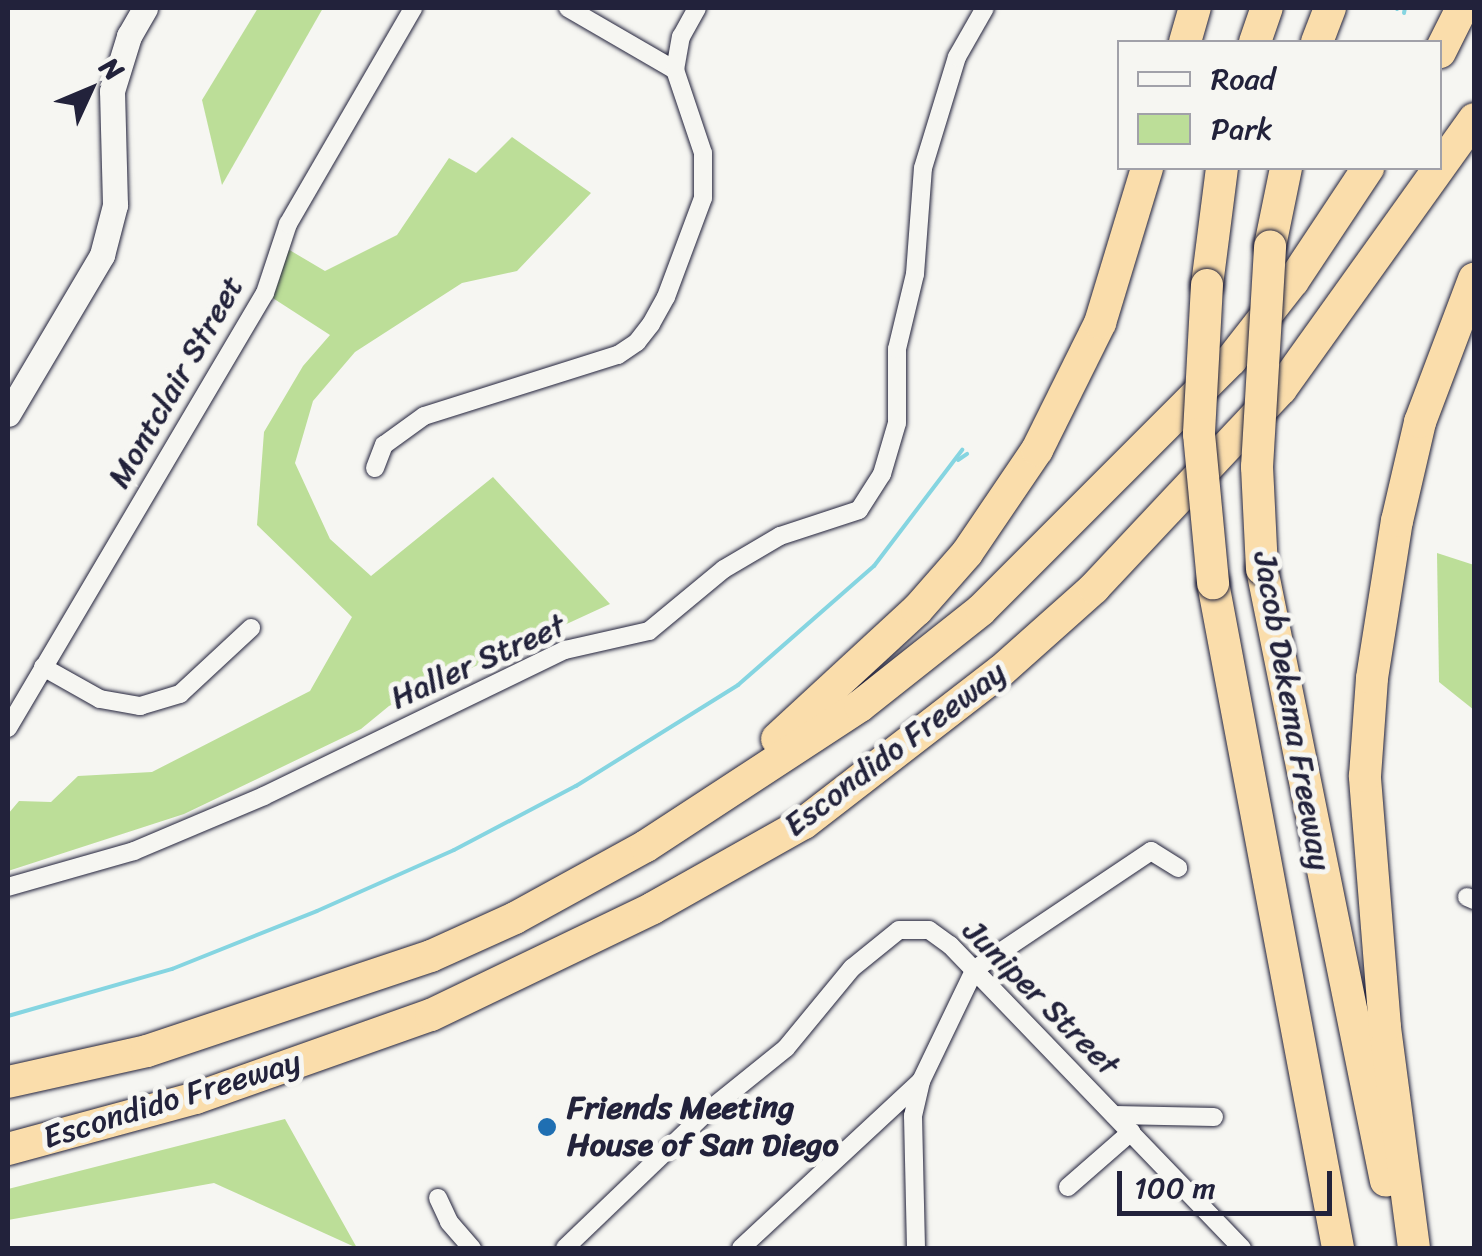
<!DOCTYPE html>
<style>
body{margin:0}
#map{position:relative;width:1482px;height:1256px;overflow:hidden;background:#f6f6f2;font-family:Sriracha,sans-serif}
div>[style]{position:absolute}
.green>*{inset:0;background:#bcde98}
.stream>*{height:4px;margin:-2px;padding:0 2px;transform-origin:2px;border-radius:2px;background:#85d5e1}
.roads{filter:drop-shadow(0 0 2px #22223b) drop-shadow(0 0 2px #22223b)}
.street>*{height:18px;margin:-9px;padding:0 9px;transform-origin:9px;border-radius:9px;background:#f6f6f2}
.secondary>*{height:25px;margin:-12.5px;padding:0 12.5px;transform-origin:12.5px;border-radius:12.5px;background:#f6f6f2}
.highway>*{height:32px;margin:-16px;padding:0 16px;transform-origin:16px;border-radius:16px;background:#faddab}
.bridges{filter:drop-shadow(0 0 2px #22223b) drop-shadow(0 0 2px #22223b)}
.highway-bridge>*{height:32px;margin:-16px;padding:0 16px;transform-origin:16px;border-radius:16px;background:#faddab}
.dots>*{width:28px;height:28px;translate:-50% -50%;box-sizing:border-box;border:5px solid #f6f6f2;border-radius:50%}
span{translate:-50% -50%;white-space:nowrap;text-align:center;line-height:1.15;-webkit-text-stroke:10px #f6f6f2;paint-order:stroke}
.street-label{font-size:32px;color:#22223b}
.poi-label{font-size:32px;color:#22223b;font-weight:700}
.left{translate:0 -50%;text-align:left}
.frame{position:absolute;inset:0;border:10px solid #22223b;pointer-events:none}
.legend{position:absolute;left:1117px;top:40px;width:325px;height:130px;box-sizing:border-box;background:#f6f6f2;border:2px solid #a1a1a9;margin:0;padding:12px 18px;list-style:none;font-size:30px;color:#22223b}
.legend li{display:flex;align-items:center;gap:20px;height:50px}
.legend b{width:50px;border:2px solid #a1a1a9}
.north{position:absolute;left:40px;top:40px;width:100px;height:100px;-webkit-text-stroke:8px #f6f6f2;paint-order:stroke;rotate:46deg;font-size:28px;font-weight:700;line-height:40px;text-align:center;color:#22223b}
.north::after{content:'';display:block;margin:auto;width:35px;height:45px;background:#22223b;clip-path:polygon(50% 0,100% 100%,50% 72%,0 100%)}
.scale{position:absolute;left:1117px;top:1171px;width:215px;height:45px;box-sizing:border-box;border:5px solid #22223b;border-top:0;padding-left:12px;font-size:30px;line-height:35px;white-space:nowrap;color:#22223b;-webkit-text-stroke:8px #f6f6f2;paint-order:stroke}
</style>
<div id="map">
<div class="green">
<div style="clip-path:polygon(258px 8px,323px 8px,222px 185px,202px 100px)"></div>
<div style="clip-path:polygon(512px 137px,591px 193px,517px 271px,462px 283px,355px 352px,313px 401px,295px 463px,330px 539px,371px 576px,493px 477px,610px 604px,389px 706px,361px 729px,184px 814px,8px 871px,8px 814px,19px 801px,51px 802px,78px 776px,152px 772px,310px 691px,352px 617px,257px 525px,264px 432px,303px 366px,330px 335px,265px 293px,281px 245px,325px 271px,397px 235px,449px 158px,476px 173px)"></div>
<div style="clip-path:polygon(1437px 553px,1474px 565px,1474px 710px,1439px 682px)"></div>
<div style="clip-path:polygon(285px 1119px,357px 1248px,214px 1183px,8px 1220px,8px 1189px)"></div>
</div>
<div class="stream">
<div style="left:1397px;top:9px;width:1px;rotate:-45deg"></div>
<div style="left:1404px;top:13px;width:5px;rotate:-79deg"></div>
<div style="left:958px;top:460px;width:11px;rotate:-34deg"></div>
<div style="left:8px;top:1016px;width:171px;rotate:-16deg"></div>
<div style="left:172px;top:969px;width:156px;rotate:-21.8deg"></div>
<div style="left:317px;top:911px;width:150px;rotate:-24deg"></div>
<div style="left:454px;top:850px;width:138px;rotate:-27.7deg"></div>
<div style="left:576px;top:786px;width:191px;rotate:-31.9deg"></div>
<div style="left:738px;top:685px;width:181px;rotate:-41.2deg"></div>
<div style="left:874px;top:566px;width:146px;rotate:-52.8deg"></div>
</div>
<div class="roads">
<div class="street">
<div style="left:568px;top:8px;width:124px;rotate:30.1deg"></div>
<div style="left:375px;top:468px;width:25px;rotate:-69deg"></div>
<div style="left:384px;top:445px;width:49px;rotate:-35.9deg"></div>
<div style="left:424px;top:416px;width:203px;rotate:-17.5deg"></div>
<div style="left:618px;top:355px;width:23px;rotate:-34deg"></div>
<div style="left:637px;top:342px;width:23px;rotate:-52deg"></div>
<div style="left:651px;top:324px;width:31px;rotate:-61deg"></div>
<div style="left:666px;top:297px;width:106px;rotate:-69.5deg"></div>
<div style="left:703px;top:198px;width:45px;rotate:-90deg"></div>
<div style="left:703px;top:153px;width:88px;rotate:-108.6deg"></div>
<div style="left:675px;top:70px;width:34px;rotate:-80deg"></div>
<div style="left:681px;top:37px;width:33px;rotate:-61deg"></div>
<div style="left:43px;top:667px;width:65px;rotate:29.3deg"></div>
<div style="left:100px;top:699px;width:41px;rotate:9.9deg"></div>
<div style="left:140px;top:706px;width:42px;rotate:-16.7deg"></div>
<div style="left:180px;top:694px;width:97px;rotate:-42.9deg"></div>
<div style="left:8px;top:728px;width:505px;rotate:-59.43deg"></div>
<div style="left:265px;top:293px;width:73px;rotate:-71.6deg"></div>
<div style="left:288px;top:224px;width:250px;rotate:-59.9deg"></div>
<div style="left:8px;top:887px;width:131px;rotate:-15.9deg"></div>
<div style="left:134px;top:851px;width:141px;rotate:-22.9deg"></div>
<div style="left:264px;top:796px;width:335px;rotate:-25.9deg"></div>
<div style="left:565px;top:650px;width:86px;rotate:-12.7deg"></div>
<div style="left:649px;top:631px;width:97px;rotate:-39.6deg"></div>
<div style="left:724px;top:569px;width:65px;rotate:-30.5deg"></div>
<div style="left:780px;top:536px;width:83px;rotate:-18.2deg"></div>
<div style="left:859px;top:510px;width:43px;rotate:-57.4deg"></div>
<div style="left:882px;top:474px;width:53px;rotate:-73.6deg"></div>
<div style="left:897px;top:423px;width:74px;rotate:-90deg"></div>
<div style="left:897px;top:349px;width:77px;rotate:-76.5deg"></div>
<div style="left:915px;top:274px;width:106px;rotate:-85.7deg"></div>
<div style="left:923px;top:168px;width:116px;rotate:-73deg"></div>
<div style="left:957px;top:57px;width:56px;rotate:-60.3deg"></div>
<div style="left:1467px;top:897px;width:8px;rotate:23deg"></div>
<div style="left:1114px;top:1115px;width:100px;rotate:1.1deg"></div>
<div style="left:1068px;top:1187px;width:84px;rotate:-41.1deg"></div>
<div style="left:438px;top:1198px;width:26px;rotate:65deg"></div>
<div style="left:449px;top:1222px;width:35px;rotate:49deg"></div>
<div style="left:565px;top:1248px;width:198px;rotate:-43.8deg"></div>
<div style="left:708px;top:1111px;width:100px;rotate:-38.9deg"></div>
<div style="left:786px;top:1048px;width:104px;rotate:-50.5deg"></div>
<div style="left:852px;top:968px;width:60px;rotate:-39deg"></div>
<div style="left:899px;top:930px;width:30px"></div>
<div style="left:929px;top:930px;width:26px;rotate:36deg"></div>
<div style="left:950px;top:945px;width:421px;rotate:46.1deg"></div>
<div style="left:741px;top:1248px;width:246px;rotate:-42.9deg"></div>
<div style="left:921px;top:1081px;width:124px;rotate:-64.3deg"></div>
<div style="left:975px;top:969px;width:212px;rotate:-33.8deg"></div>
<div style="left:1151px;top:851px;width:32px;rotate:32deg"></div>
<div style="left:916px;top:1248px;width:132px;rotate:-91.3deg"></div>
<div style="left:913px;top:1116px;width:36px;rotate:-77deg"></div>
</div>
<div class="secondary">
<div style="left:8px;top:414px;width:185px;rotate:-59.4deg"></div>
<div style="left:102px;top:255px;width:52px;rotate:-75.4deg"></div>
<div style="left:115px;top:205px;width:114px;rotate:-91.5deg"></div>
<div style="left:112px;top:91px;width:58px;rotate:-72.8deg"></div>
<div style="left:129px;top:36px;width:32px;rotate:-60deg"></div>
</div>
<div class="highway">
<div style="left:1185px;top:42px;width:35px;rotate:-74deg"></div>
<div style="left:1255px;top:42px;width:36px;rotate:-71deg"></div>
<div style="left:1317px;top:42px;width:36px;rotate:-69deg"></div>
<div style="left:1440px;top:52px;width:49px;rotate:-63.4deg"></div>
<div style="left:1270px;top:246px;width:80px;rotate:-78.4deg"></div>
<div style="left:1207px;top:285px;width:118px;rotate:-82.7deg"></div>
<div style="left:1262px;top:569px;width:624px;rotate:78.55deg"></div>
<div style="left:1213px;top:583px;width:677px;rotate:79.35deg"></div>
<div style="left:777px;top:739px;width:190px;rotate:-42.7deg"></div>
<div style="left:917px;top:610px;width:76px;rotate:-48.7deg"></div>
<div style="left:967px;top:553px;width:125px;rotate:-55.8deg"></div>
<div style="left:1037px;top:450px;width:142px;rotate:-63.6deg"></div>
<div style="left:1100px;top:323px;width:162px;rotate:-73.1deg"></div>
<div style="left:8px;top:1082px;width:142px;rotate:-12.6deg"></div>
<div style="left:147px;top:1051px;width:299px;rotate:-18.5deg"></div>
<div style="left:431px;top:956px;width:92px;rotate:-24.3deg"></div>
<div style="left:515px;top:918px;width:149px;rotate:-28.8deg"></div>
<div style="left:646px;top:846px;width:256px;rotate:-33.2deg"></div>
<div style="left:860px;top:706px;width:154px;rotate:-38.4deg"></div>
<div style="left:981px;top:610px;width:354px;rotate:-45deg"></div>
<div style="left:1231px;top:360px;width:100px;rotate:-51.9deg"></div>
<div style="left:1293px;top:281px;width:136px;rotate:-56.4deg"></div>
<div style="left:8px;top:1149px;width:195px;rotate:-15.2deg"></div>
<div style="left:196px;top:1098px;width:249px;rotate:-19.5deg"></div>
<div style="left:431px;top:1015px;width:246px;rotate:-25.7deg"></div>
<div style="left:653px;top:908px;width:173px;rotate:-29.4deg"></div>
<div style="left:804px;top:823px;width:249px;rotate:-37.7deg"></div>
<div style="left:1001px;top:671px;width:125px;rotate:-41.7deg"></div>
<div style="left:1094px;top:588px;width:273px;rotate:-46.8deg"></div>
<div style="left:1281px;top:389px;width:332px;rotate:-54.4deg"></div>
<div style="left:1414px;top:1248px;width:223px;rotate:-97.5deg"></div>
<div style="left:1385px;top:1027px;width:252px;rotate:-94.6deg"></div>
<div style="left:1365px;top:776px;width:98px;rotate:-85.9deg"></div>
<div style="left:1372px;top:678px;width:159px;rotate:-81deg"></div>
<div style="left:1397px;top:521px;width:102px;rotate:-76.9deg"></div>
<div style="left:1420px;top:422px;width:153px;rotate:-69.3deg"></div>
</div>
</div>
<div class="bridges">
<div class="highway-bridge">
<div style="left:1207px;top:285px;width:149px;rotate:93.1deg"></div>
<div style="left:1199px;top:434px;width:150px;rotate:84.6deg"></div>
<div style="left:1262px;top:569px;width:102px;rotate:-92.8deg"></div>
<div style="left:1257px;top:467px;width:221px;rotate:-86.6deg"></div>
</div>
</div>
<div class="dots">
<div style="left:547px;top:1127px;background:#1f6fb2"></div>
</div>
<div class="street-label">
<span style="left:176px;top:382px;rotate:-60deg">Montclair Street</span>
<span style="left:478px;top:662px;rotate:-24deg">Haller Street</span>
<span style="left:1292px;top:711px;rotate:80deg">Jacob Dekema Freeway</span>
<span style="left:895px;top:749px;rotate:-37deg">Escondido Freeway</span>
<span style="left:1041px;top:998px;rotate:45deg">Juniper Street</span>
<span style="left:172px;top:1100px;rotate:-17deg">Escondido Freeway</span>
</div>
<div class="poi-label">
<span class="left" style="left:567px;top:1127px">Friends Meeting<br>House of San Diego</span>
</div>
<div class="frame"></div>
<ul class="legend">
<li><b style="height:12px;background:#f6f6f2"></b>Road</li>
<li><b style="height:28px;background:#bcde98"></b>Park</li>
</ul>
<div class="north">N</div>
<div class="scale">100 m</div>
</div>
